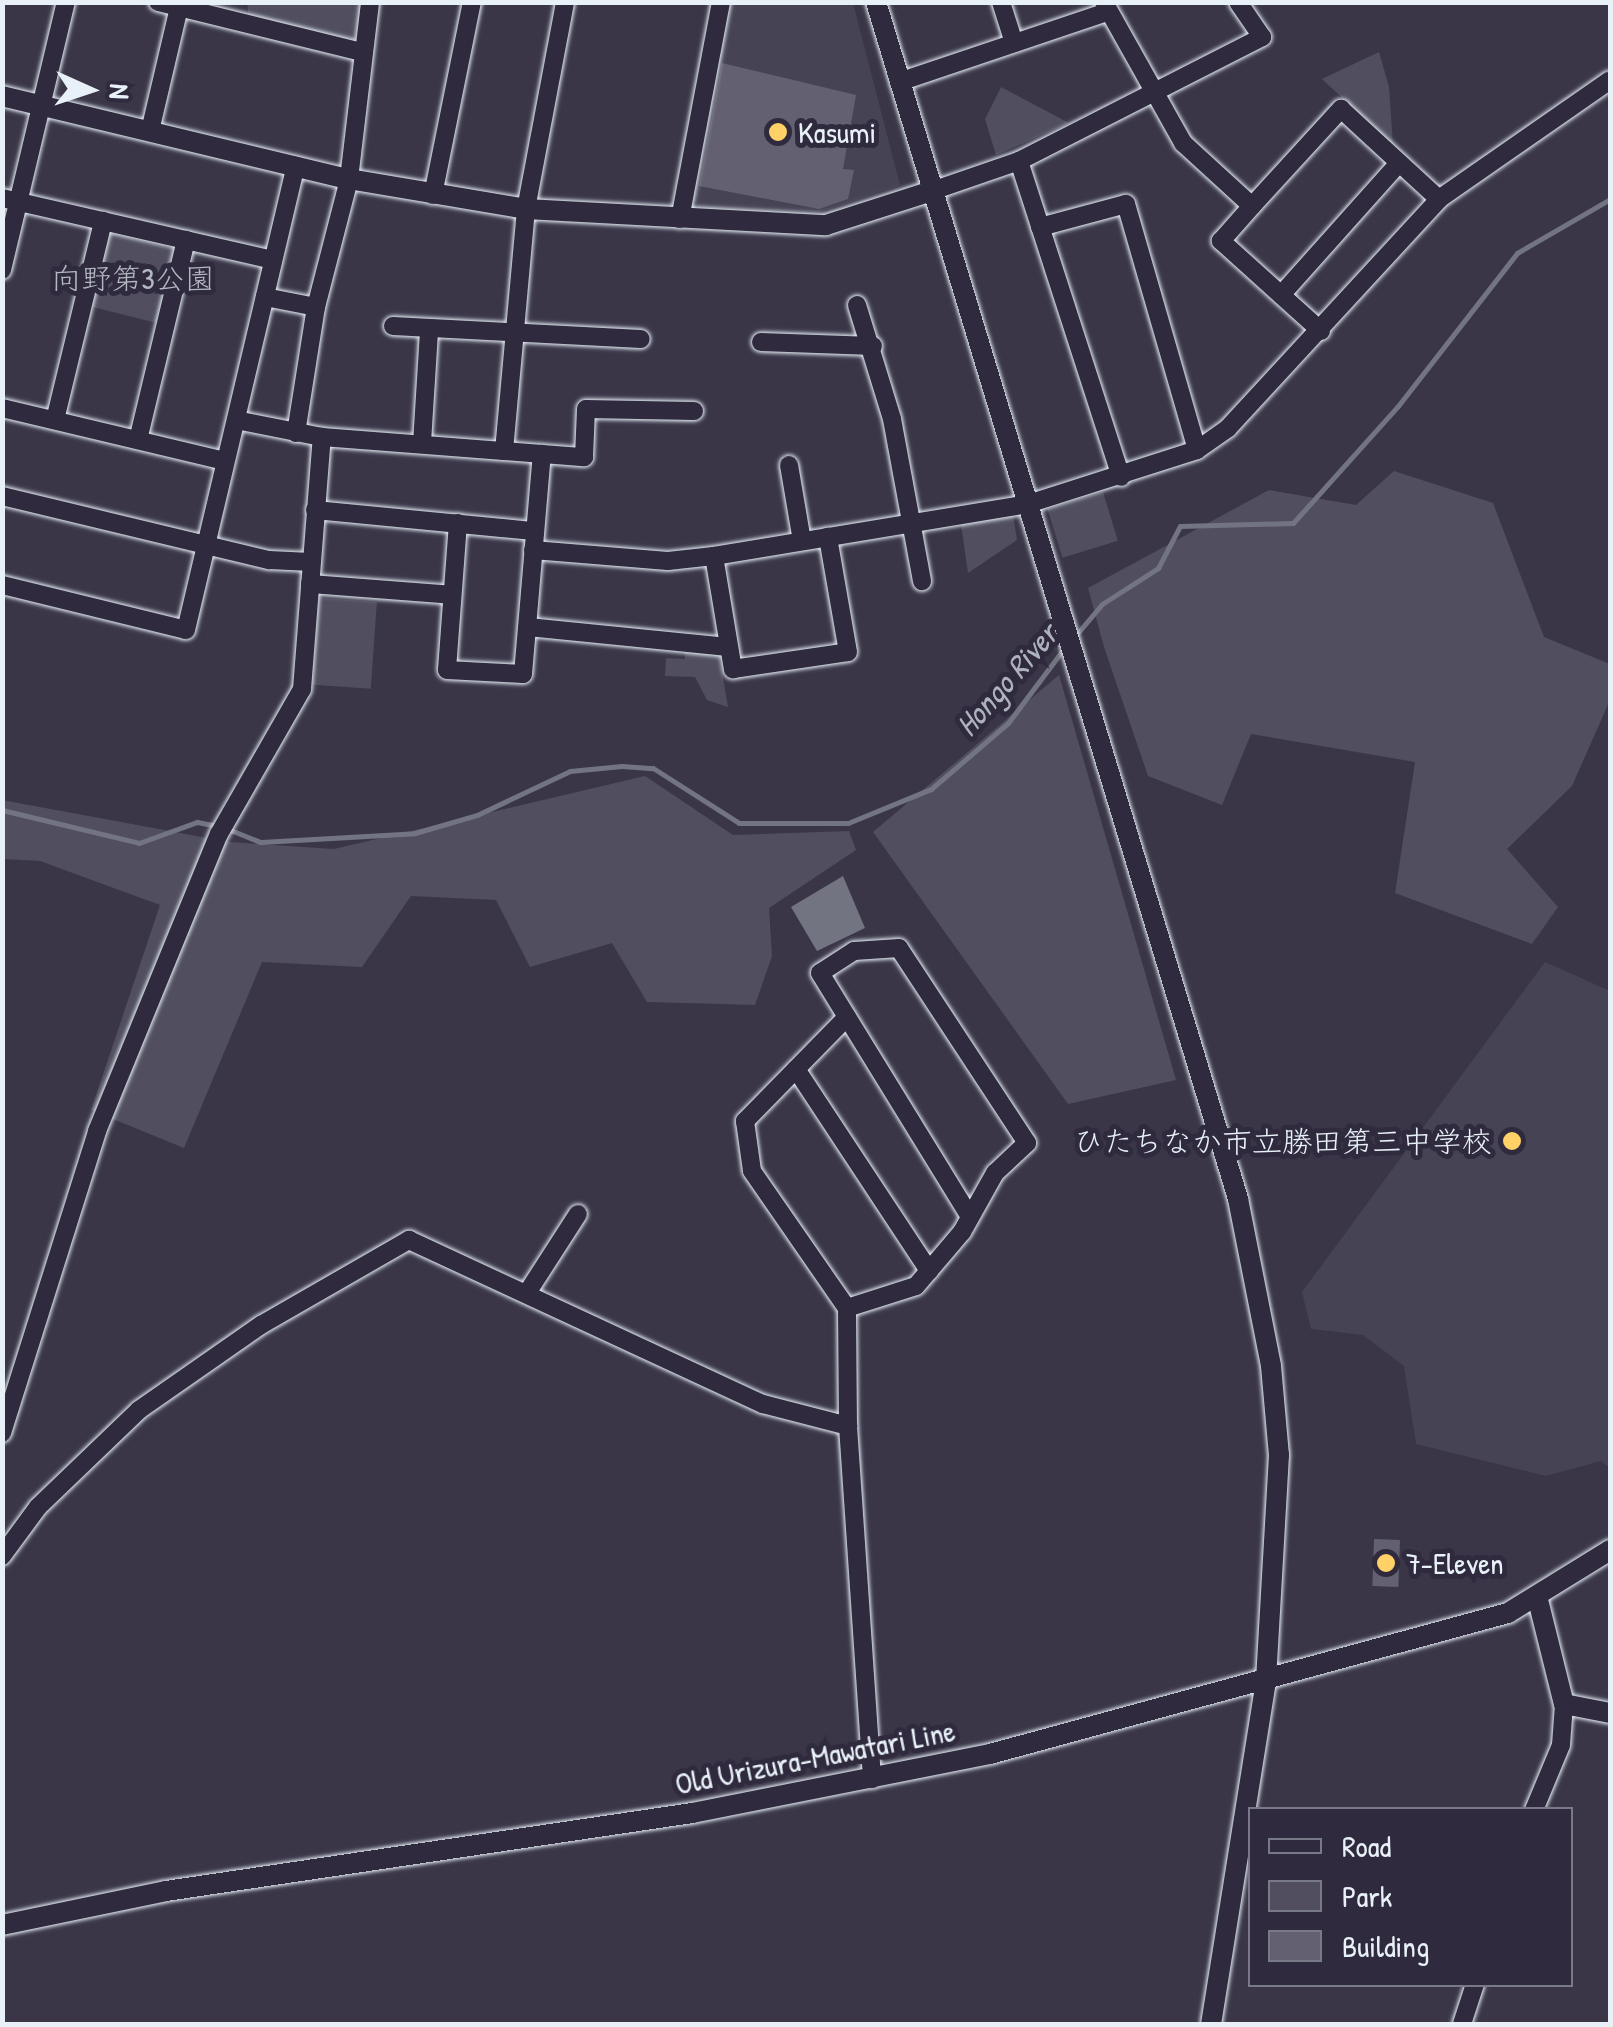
<!DOCTYPE html>
<meta charset="utf-8">
<style>
body{margin:0}
#map{position:relative;width:1613px;height:2027px;overflow:hidden;background:#3a3648;font-family:"Patrick Hand","Klee One",sans-serif}
div>[style]{position:absolute}
.built>*{inset:0;background:#464354}
.green>*{inset:0;background:#504e5f;transform-origin:0 0}
.water>*{inset:0;background:#737482}
.stream>*{height:5px;margin:-2.5px;padding:0 2.5px;transform-origin:2.5px;border-radius:2.5px;background:#737482}
.building>*{inset:0;background:#636171;transform-origin:0 0}
.roads{filter:drop-shadow(0 0 2px #e8f1f8) drop-shadow(0 0 2px #e8f1f8)}
.minor>*{height:18px;margin:-9px;padding:0 9px;transform-origin:9px;border-radius:9px;background:#2f2a3d}
.tertiary>*{height:20px;margin:-10px;padding:0 10px;transform-origin:10px;border-radius:10px;background:#2f2a3d}
.dots>*{width:28px;height:28px;translate:-50% -50%;box-sizing:border-box;border:5px solid #2f2a3d;border-radius:50%}
span{translate:-50% -50%;white-space:nowrap;text-align:center;line-height:1.15;-webkit-text-stroke:10px #2f2a3d;paint-order:stroke}
.poi-label{font-size:30px;color:#e8f1f8}
.left{translate:0 -50%;text-align:left}
.right{translate:-100% -50%;text-align:right}
.park-label{font-size:30px;color:#b3b8c2}
.street-label{font-size:30px;color:#e8f1f8}
.water-label{font-size:32px;color:#aeb2bd;font-style:italic}
.frame{position:absolute;inset:0;border:5px solid #e8f1f8;pointer-events:none}
.legend{position:absolute;left:1248px;top:1807px;width:325px;height:180px;box-sizing:border-box;background:#2f2a3d;border:2px solid #797a88;margin:0;padding:12px 18px;list-style:none;font-size:30px;color:#e8f1f8}
.legend li{display:flex;align-items:center;gap:20px;height:50px}
.legend b{width:50px;border:2px solid #797a88}
.north{position:absolute;left:40px;top:40px;width:100px;height:100px;-webkit-text-stroke:8px #2f2a3d;paint-order:stroke;rotate:93deg;font-size:28px;font-weight:700;line-height:40px;text-align:center;color:#e8f1f8}
.north::after{content:'';display:block;margin:auto;width:35px;height:45px;background:#e8f1f8;clip-path:polygon(50% 0,100% 100%,50% 72%,0 100%)}
</style>
<div id="map">
<div class="built">
<div style="clip-path:polygon(730px 3px,853px 3px,900px 185px,820px 212px,699px 207px,691px 198px)"></div>
<div style="clip-path:polygon(1545px 962px,1610px 991px,1610px 1468px,1601px 1461px,1546px 1476px,1416px 1444px,1404px 1366px,1363px 1335px,1311px 1329px,1302px 1292px)"></div>
</div>
<div class="green">
<div style="clip-path:polygon(247px 2px,364px 3px,355px 38px,345px 44px,249px 19px)"></div>
<div style="clip-path:polygon(1379px 52px,1389px 87px,1393px 145px,1322px 79px)"></div>
<div style="clip-path:polygon(1001px 87px,1069px 123px,996px 155px,985px 119px)"></div>
<div style="left:110px;top:233px;width:67px;height:76px;rotate:14deg"></div>
<div style="clip-path:polygon(1394px 471px,1493px 503px,1544px 637px,1610px 664px,1610px 700px,1572px 786px,1507px 849px,1558px 907px,1532px 944px,1395px 893px,1415px 762px,1251px 734px,1222px 805px,1148px 776px,1104px 647px,1088px 588px,1269px 490px,1356px 505px)"></div>
<div style="left:1103px;top:492px;width:51px;height:58px;rotate:73deg"></div>
<div style="clip-path:polygon(1013px 515px,1017px 540px,968px 573px,961px 524px)"></div>
<div style="left:319px;top:598px;width:58px;height:87px;rotate:4deg"></div>
<div style="clip-path:polygon(684px 649px,719px 653px,728px 707px,707px 700px,695px 677px,665px 676px,666px 658px,685px 659px)"></div>
<div style="clip-path:polygon(1059px 675px,1176px 1080px,1068px 1104px,873px 832px)"></div>
<div style="clip-path:polygon(645px 776px,733px 835px,849px 831px,856px 850px,769px 908px,772px 956px,755px 1005px,647px 1002px,612px 943px,530px 967px,496px 900px,411px 896px,362px 967px,262px 962px,184px 1148px,91px 1110px,160px 905px,40px 861px,3px 859px,2px 800px,229px 842px,334px 849px)"></div>
</div>
<div class="water">
<div style="clip-path:polygon(843px 876px,865px 928px,817px 951px,791px 907px)"></div>
</div>
<div class="stream">
<div style="left:1076px;top:635px;width:40px;rotate:-50deg"></div>
<div style="left:1102px;top:604px;width:67px;rotate:-32.7deg"></div>
<div style="left:1158px;top:568px;width:47px;rotate:-62.4deg"></div>
<div style="left:1180px;top:526px;width:113px;rotate:-1.5deg"></div>
<div style="left:1293px;top:523px;width:157px;rotate:-48.1deg"></div>
<div style="left:1398px;top:406px;width:194px;rotate:-52.1deg"></div>
<div style="left:1517px;top:253px;width:108px;rotate:-30.1deg"></div>
<div style="left:2px;top:810px;width:141px;rotate:13.5deg"></div>
<div style="left:139px;top:843px;width:62px;rotate:-19.9deg"></div>
<div style="left:197px;top:822px;width:21px;rotate:11deg"></div>
<div style="left:228px;top:829px;width:35px;rotate:22deg"></div>
<div style="left:261px;top:842px;width:154px;rotate:-3.3deg"></div>
<div style="left:415px;top:833px;width:65px;rotate:-16.2deg"></div>
<div style="left:477px;top:815px;width:103px;rotate:-25.3deg"></div>
<div style="left:570px;top:771px;width:52px;rotate:-5.5deg"></div>
<div style="left:622px;top:766px;width:31px;rotate:4deg"></div>
<div style="left:653px;top:768px;width:102px;rotate:32.6deg"></div>
<div style="left:739px;top:823px;width:109px"></div>
<div style="left:848px;top:823px;width:90px;rotate:-22.3deg"></div>
<div style="left:931px;top:789px;width:101px;rotate:-40.6deg"></div>
<div style="left:1008px;top:723px;width:95px;rotate:-53.1deg"></div>
</div>
<div class="building">
<div style="clip-path:polygon(722px 63px,856px 95px,843px 169px,854px 170px,848px 199px,819px 209px,699px 186px)"></div>
<div style="left:1374px;top:1539px;width:26px;height:47px;rotate:2deg"></div>
</div>
<div class="roads">
<div class="minor">
<div style="left:158px;top:2px;width:206px;rotate:13.8deg"></div>
<div style="left:1001px;top:2px;width:43px;rotate:72.4deg"></div>
<div style="left:1104px;top:2px;width:162px;rotate:60.7deg"></div>
<div style="left:1183px;top:143px;width:93px;rotate:42.4deg"></div>
<div style="left:899px;top:82px;width:219px;rotate:-18.6deg"></div>
<div style="left:150px;top:131px;width:127px;rotate:-76.8deg"></div>
<div style="left:1019px;top:161px;width:332px;rotate:72.1deg"></div>
<div style="left:932px;top:191px;width:92px;rotate:-19deg"></div>
<div style="left:1019px;top:161px;width:273px;rotate:-27deg"></div>
<div style="left:1262px;top:37px;width:42px;rotate:-124.4deg"></div>
<div style="left:433px;top:195px;width:197px;rotate:-78.6deg"></div>
<div style="left:2px;top:198px;width:278px;rotate:12.9deg"></div>
<div style="left:680px;top:219px;width:221px;rotate:-79.3deg"></div>
<div style="left:1040px;top:227px;width:89px;rotate:-15deg"></div>
<div style="left:1126px;top:204px;width:256px;rotate:73.9deg"></div>
<div style="left:2px;top:270px;width:276px;rotate:-76.6deg"></div>
<div style="left:1281px;top:295px;width:177px;rotate:-48.2deg"></div>
<div style="left:265px;top:297px;width:52px;rotate:11.1deg"></div>
<div style="left:857px;top:305px;width:119px;rotate:72.9deg"></div>
<div style="left:892px;top:419px;width:165px;rotate:79.5deg"></div>
<div style="left:393px;top:326px;width:248px;rotate:3deg"></div>
<div style="left:1321px;top:331px;width:135px;rotate:-138deg"></div>
<div style="left:1221px;top:241px;width:47px;rotate:-48.5deg"></div>
<div style="left:1252px;top:206px;width:132px;rotate:-47.5deg"></div>
<div style="left:1341px;top:109px;width:133px;rotate:42.6deg"></div>
<div style="left:761px;top:342px;width:112px;rotate:2deg"></div>
<div style="left:2px;top:408px;width:229px;rotate:13.4deg"></div>
<div style="left:55px;top:420px;width:205px;rotate:-76.4deg"></div>
<div style="left:236px;top:420px;width:88px;rotate:11.2deg"></div>
<div style="left:322px;top:437px;width:263px;rotate:4.4deg"></div>
<div style="left:584px;top:457px;width:48px;rotate:-87.6deg"></div>
<div style="left:586px;top:409px;width:108px;rotate:1.1deg"></div>
<div style="left:296px;top:433px;width:128px;rotate:-81deg"></div>
<div style="left:316px;top:307px;width:132px;rotate:-75.5deg"></div>
<div style="left:349px;top:179px;width:178px;rotate:-83.2deg"></div>
<div style="left:138px;top:440px;width:206px;rotate:-76.5deg"></div>
<div style="left:422px;top:443px;width:112px;rotate:-86.4deg"></div>
<div style="left:504px;top:451px;width:243px;rotate:-84.8deg"></div>
<div style="left:526px;top:209px;width:211px;rotate:-79.3deg"></div>
<div style="left:789px;top:465px;width:77px;rotate:80.3deg"></div>
<div style="left:2px;top:496px;width:275px;rotate:13.5deg"></div>
<div style="left:269px;top:560px;width:42px;rotate:2.7deg"></div>
<div style="left:315px;top:510px;width:220px;rotate:5.5deg"></div>
<div style="left:458px;top:523px;width:147px;rotate:94.3deg"></div>
<div style="left:447px;top:670px;width:76px;rotate:3deg"></div>
<div style="left:523px;top:674px;width:221px;rotate:-85.1deg"></div>
<div style="left:533px;top:550px;width:135px;rotate:4.7deg"></div>
<div style="left:668px;top:561px;width:46px;rotate:-6.2deg"></div>
<div style="left:714px;top:556px;width:318px;rotate:-9.4deg"></div>
<div style="left:1028px;top:504px;width:177px;rotate:-17.7deg"></div>
<div style="left:1197px;top:450px;width:38px;rotate:-35deg"></div>
<div style="left:1228px;top:428px;width:311px;rotate:-47.3deg"></div>
<div style="left:1439px;top:199px;width:208px;rotate:-34.8deg"></div>
<div style="left:714px;top:556px;width:115px;rotate:80.5deg"></div>
<div style="left:733px;top:669px;width:116px;rotate:-8.4deg"></div>
<div style="left:848px;top:652px;width:117px;rotate:-99.9deg"></div>
<div style="left:310px;top:584px;width:142px;rotate:4.4deg"></div>
<div style="left:2px;top:585px;width:189px;rotate:13.7deg"></div>
<div style="left:186px;top:630px;width:477px;rotate:-76.7deg"></div>
<div style="left:528px;top:627px;width:201px;rotate:5.7deg"></div>
<div style="left:847px;top:1017px;width:146px;rotate:134.4deg"></div>
<div style="left:745px;top:1121px;width:50px;rotate:82deg"></div>
<div style="left:752px;top:1171px;width:167px;rotate:55.3deg"></div>
<div style="left:796px;top:1069px;width:242px;rotate:56.6deg"></div>
<div style="left:527px;top:1293px;width:94px;rotate:-57.2deg"></div>
<div style="left:848px;top:1426px;width:118px;rotate:-90.5deg"></div>
<div style="left:847px;top:1308px;width:72px;rotate:-17.7deg"></div>
<div style="left:916px;top:1286px;width:71px;rotate:-49.6deg"></div>
<div style="left:962px;top:1232px;width:68px;rotate:-60.8deg"></div>
<div style="left:995px;top:1173px;width:44px;rotate:-43.2deg"></div>
<div style="left:1027px;top:1143px;width:233px;rotate:-123.3deg"></div>
<div style="left:899px;top:948px;width:45px;rotate:176.2deg"></div>
<div style="left:854px;top:951px;width:40px;rotate:147.1deg"></div>
<div style="left:820px;top:973px;width:286px;rotate:58.4deg"></div>
<div style="left:2px;top:1433px;width:317px;rotate:-72.5deg"></div>
<div style="left:97px;top:1131px;width:321px;rotate:-67.7deg"></div>
<div style="left:219px;top:834px;width:167px;rotate:-60.2deg"></div>
<div style="left:302px;top:689px;width:253px;rotate:-85.5deg"></div>
<div style="left:2px;top:1556px;width:61px;rotate:-53.7deg"></div>
<div style="left:38px;top:1507px;width:140px;rotate:-43.8deg"></div>
<div style="left:139px;top:1410px;width:149px;rotate:-34.9deg"></div>
<div style="left:261px;top:1325px;width:171px;rotate:-29.9deg"></div>
<div style="left:409px;top:1240px;width:390px;rotate:24.9deg"></div>
<div style="left:763px;top:1404px;width:88px;rotate:14.5deg"></div>
<div style="left:848px;top:1426px;width:354px;rotate:86.1deg"></div>
<div style="left:1534px;top:1810px;width:70px;rotate:-67.4deg"></div>
<div style="left:1561px;top:1745px;width:41px;rotate:-85.8deg"></div>
<div style="left:1462px;top:2024px;width:42px;rotate:-72deg"></div>
</div>
<div class="tertiary">
<div style="left:876px;top:2px;width:1251px;rotate:73.17deg"></div>
<div style="left:1238px;top:1199px;width:170px;rotate:78.8deg"></div>
<div style="left:1271px;top:1366px;width:89px;rotate:84.9deg"></div>
<div style="left:1279px;top:1455px;width:226px;rotate:93.3deg"></div>
<div style="left:1266px;top:1681px;width:347px;rotate:99.1deg"></div>
<div style="left:2px;top:96px;width:357px;rotate:13.5deg"></div>
<div style="left:349px;top:179px;width:180px;rotate:9.6deg"></div>
<div style="left:526px;top:209px;width:300px;rotate:3.1deg"></div>
<div style="left:826px;top:225px;width:111px;rotate:-17.8deg"></div>
<div style="left:1538px;top:1600px;width:107px;rotate:76deg"></div>
<div style="left:1564px;top:1704px;width:47px;rotate:11.1deg"></div>
<div style="left:2px;top:1925px;width:167px;rotate:-11.7deg"></div>
<div style="left:166px;top:1891px;width:532px;rotate:-8.43deg"></div>
<div style="left:692px;top:1813px;width:304px;rotate:-11.2deg"></div>
<div style="left:990px;top:1754px;width:537px;rotate:-15.23deg"></div>
<div style="left:1508px;top:1613px;width:120px;rotate:-31.7deg"></div>
</div>
</div>
<div class="dots">
<div style="left:778px;top:132px;background:#ffd166"></div>
<div style="left:1512px;top:1141px;background:#ffd166"></div>
<div style="left:1386px;top:1563px;background:#ffd166"></div>
</div>
<div class="poi-label">
<span class="left" style="left:798px;top:132px">Kasumi</span>
<span class="right" style="left:1492px;top:1141px">ひたちなか市立勝田第三中学校</span>
<span class="left" style="left:1406px;top:1563px">7-Eleven</span>
</div>
<div class="park-label">
<span style="left:133px;top:278px">向野第3公園</span>
</div>
<div class="street-label">
<span style="left:815px;top:1757px;rotate:-11deg">Old Urizura-Mawatari Line</span>
</div>
<div class="water-label">
<span style="left:1007px;top:680px;rotate:-49deg">Hongo River</span>
</div>
<div class="frame"></div>
<ul class="legend">
<li><b style="height:12px;background:#2f2a3d"></b>Road</li>
<li><b style="height:28px;background:#504e5f"></b>Park</li>
<li><b style="height:28px;background:#636171"></b>Building</li>
</ul>
<div class="north">N</div>
</div>
